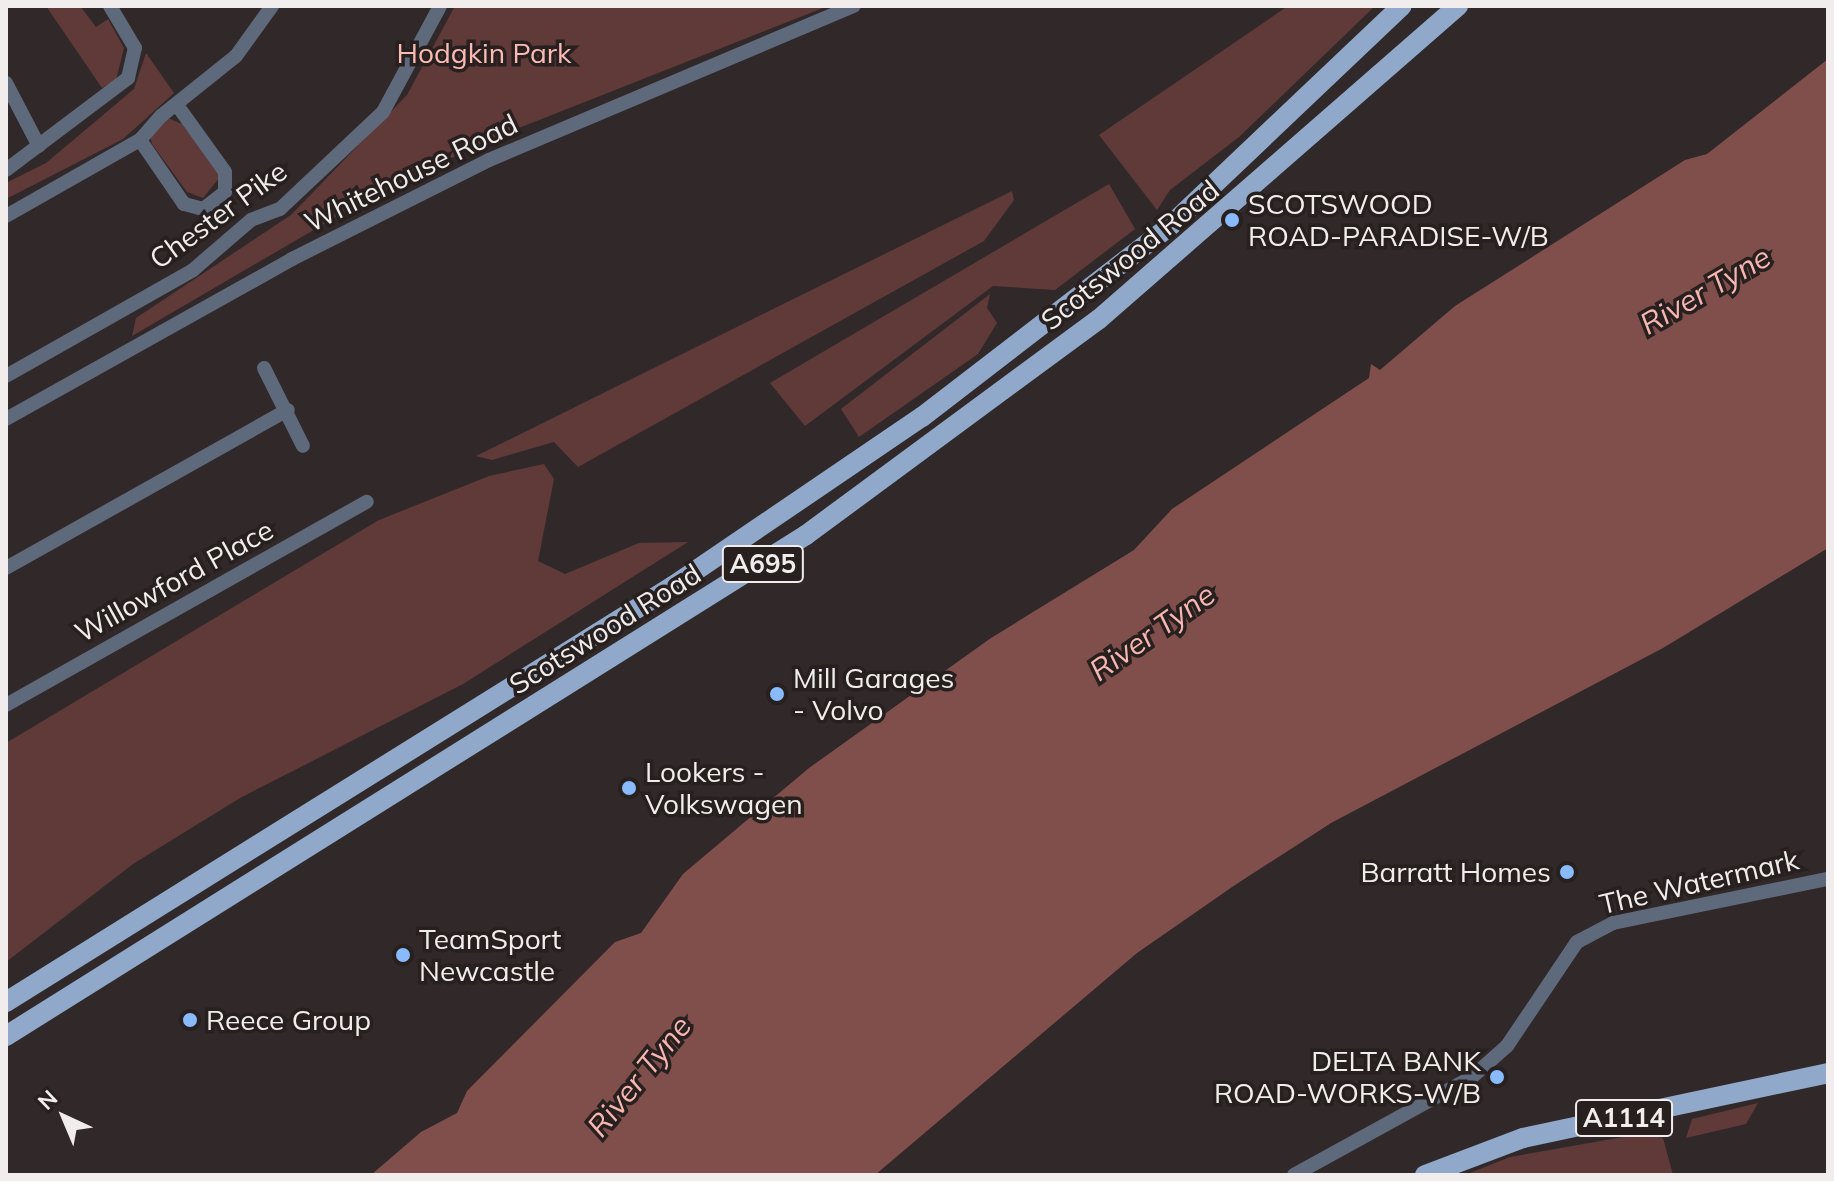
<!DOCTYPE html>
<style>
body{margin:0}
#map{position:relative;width:1834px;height:1181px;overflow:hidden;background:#312929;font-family:Mulish,sans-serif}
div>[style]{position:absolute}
.green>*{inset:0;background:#603a38}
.water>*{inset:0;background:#804f4c}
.minor>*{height:14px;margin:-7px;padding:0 7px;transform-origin:7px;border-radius:7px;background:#5e6a7b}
.primary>*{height:20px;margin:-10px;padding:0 10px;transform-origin:10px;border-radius:10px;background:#90a9ca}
.dots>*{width:22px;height:22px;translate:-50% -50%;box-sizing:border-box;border:4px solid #27201f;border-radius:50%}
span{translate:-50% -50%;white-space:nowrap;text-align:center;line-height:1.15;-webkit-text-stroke:7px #27201f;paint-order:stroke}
.shield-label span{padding:2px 6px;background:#27201f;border:2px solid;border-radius:6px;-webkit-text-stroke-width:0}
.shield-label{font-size:26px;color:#f2eded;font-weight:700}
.park-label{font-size:28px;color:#fcbab5}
.street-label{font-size:28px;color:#f2eded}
.poi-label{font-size:28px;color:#f2eded}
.left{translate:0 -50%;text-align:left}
.right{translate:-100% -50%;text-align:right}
.water-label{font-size:30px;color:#f7b6b1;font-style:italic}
.frame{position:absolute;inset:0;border:8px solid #f2eded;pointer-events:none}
.north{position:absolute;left:24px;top:1077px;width:80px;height:80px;-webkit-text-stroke:6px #27201f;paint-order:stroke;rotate:316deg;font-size:22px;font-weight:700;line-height:32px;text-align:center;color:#f2eded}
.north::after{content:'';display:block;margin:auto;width:28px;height:36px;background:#f2eded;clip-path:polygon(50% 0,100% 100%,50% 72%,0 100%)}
</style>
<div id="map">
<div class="green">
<div style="clip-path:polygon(46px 6px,80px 6px,96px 27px,108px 19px,124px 48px,116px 80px,102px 88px)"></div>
<div style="clip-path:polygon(455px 6px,828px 6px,491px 139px,365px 200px,132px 336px,136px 318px,291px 215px,407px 95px)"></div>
<div style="clip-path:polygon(1288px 6px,1375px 6px,1239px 137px,1170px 190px,1157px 210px,1099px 135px)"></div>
<div style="clip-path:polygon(146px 53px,174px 93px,123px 139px,6px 199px,6px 183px,46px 163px,134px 89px)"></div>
<div style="clip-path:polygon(168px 118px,182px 124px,220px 177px,203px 198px,187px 192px,152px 144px,150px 136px)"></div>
<div style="clip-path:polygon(1109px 184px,1135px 229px,1055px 290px,993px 286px,805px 426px,770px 383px)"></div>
<div style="clip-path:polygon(1012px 191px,1014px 200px,984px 241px,578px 467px,554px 442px,492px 460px,476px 456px)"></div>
<div style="clip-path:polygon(990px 294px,987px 308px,997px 323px,978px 354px,859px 437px,841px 409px)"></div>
<div style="clip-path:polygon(544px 464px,554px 479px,538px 561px,565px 574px,639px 543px,688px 542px,463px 684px,240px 798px,133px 864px,6px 962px,6px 743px,379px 520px,489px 476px)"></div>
<div style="clip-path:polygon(1758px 1103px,1746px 1124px,1686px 1138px,1692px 1119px)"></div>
<div style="clip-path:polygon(1640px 1134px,1663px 1138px,1673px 1175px,1465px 1175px,1510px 1157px)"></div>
</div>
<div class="water">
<div style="clip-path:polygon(1828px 59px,1828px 548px,1663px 648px,1331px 823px,1235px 885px,1137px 953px,875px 1175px,371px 1175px,421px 1132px,457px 1113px,467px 1091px,615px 942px,641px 933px,683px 874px,809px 768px,991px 638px,1134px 550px,1172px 509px,1369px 378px,1371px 364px,1380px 370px,1455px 306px,1685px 160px,1707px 154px)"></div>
</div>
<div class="minor">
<div style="left:6px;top:83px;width:71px;rotate:62.4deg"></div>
<div style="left:177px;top:105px;width:82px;rotate:54.4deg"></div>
<div style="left:225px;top:172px;width:20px;rotate:90deg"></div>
<div style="left:225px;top:192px;width:28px;rotate:142deg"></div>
<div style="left:203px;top:209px;width:20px;rotate:-165deg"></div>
<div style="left:184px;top:204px;width:78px;rotate:-124.5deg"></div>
<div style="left:140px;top:140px;width:32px;rotate:-49deg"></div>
<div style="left:161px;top:116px;width:96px;rotate:-38.7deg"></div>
<div style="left:236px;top:56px;width:62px;rotate:-54.2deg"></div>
<div style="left:6px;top:170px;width:153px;rotate:-37deg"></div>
<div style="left:128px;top:78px;width:31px;rotate:-77deg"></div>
<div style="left:135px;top:48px;width:49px;rotate:-120.8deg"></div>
<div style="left:6px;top:216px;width:154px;rotate:-29.6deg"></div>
<div style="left:264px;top:368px;width:87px;rotate:63.4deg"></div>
<div style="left:6px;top:376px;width:215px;rotate:-29.5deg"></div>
<div style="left:193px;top:270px;width:77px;rotate:-40.8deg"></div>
<div style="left:251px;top:220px;width:31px;rotate:-21deg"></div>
<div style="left:280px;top:209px;width:141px;rotate:-43.3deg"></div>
<div style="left:383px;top:112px;width:120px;rotate:-61.7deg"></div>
<div style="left:6px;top:419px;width:328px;rotate:-29.2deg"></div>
<div style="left:292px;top:259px;width:220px;rotate:-26.7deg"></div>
<div style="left:489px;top:160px;width:396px;rotate:-22.9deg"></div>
<div style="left:6px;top:568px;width:323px;rotate:-29.3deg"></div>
<div style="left:6px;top:705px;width:414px;rotate:-29.4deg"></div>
<div style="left:1294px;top:1175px;width:203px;rotate:-28.8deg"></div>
<div style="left:1472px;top:1077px;width:47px;rotate:-41.5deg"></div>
<div style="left:1507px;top:1046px;width:125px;rotate:-56.1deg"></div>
<div style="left:1577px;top:942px;width:41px;rotate:-27.8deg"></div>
<div style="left:1613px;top:923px;width:219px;rotate:-11.6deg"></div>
</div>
<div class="primary">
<div style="left:6px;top:1002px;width:786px;rotate:-31.95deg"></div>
<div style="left:673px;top:586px;width:301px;rotate:-34.2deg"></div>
<div style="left:922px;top:417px;width:314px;rotate:-37.6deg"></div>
<div style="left:1171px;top:225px;width:318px;rotate:-43.5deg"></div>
<div style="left:6px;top:1036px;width:944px;rotate:-32.06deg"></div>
<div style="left:806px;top:535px;width:363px;rotate:-36.4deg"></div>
<div style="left:1098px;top:320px;width:478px;rotate:-41.1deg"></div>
<div style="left:1425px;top:1175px;width:105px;rotate:-20.7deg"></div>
<div style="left:1523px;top:1138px;width:312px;rotate:-12deg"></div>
</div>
<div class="dots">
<div style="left:1232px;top:220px;background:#88bafc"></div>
<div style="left:777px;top:694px;background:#88bafc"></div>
<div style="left:629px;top:788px;background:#88bafc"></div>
<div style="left:1567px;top:872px;background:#88bafc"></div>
<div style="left:403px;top:955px;background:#88bafc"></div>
<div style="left:190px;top:1020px;background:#88bafc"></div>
<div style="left:1497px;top:1077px;background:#88bafc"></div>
</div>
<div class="shield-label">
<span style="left:763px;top:564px">A695</span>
<span style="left:1624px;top:1118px">A1114</span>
</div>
<div class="park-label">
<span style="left:484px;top:53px">Hodgkin Park</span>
</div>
<div class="street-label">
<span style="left:411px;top:173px;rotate:-26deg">Whitehouse Road</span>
<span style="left:218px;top:215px;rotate:-36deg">Chester Pike</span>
<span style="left:1130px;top:255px;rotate:-39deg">Scotswood Road</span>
<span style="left:174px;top:581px;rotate:-29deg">Willowford Place</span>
<span style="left:605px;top:629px;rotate:-32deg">Scotswood Road</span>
<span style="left:1699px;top:882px;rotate:-13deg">The Watermark</span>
</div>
<div class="poi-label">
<span class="left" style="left:1248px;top:220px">SCOTSWOOD<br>ROAD-PARADISE-W/B</span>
<span class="left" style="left:793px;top:694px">Mill Garages<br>- Volvo</span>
<span class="left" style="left:645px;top:788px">Lookers -<br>Volkswagen</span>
<span class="right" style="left:1551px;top:872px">Barratt Homes</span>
<span class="left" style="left:419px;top:955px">TeamSport<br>Newcastle</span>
<span class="left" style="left:206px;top:1020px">Reece Group</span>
<span class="right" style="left:1481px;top:1077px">DELTA BANK<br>ROAD-WORKS-W/B</span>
</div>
<div class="water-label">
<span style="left:1705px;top:290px;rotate:-30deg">River Tyne</span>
<span style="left:1152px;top:632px;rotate:-35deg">River Tyne</span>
<span style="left:639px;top:1076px;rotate:-51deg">River Tyne</span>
</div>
<div class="frame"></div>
<div class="north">N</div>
</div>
